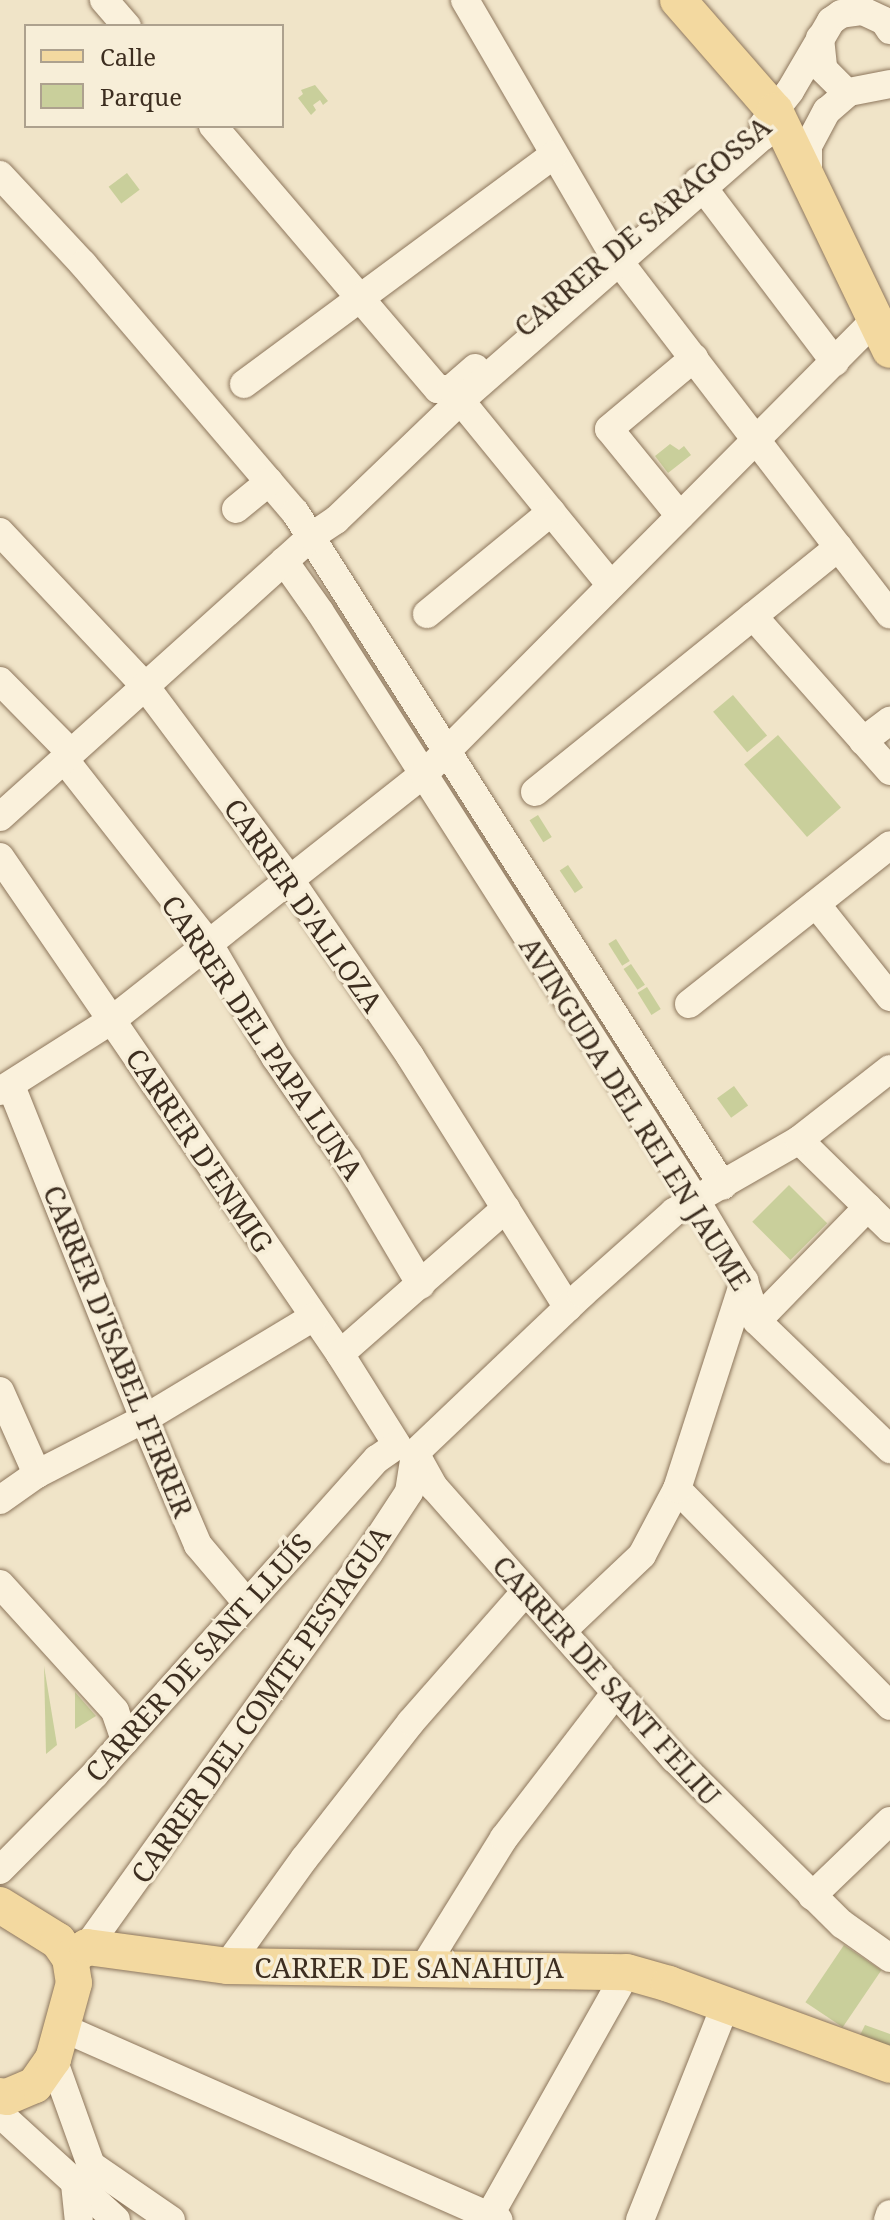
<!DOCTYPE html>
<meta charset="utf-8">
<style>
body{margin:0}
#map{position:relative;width:890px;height:2220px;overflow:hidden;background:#f0e4c8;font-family:"Noto Serif",serif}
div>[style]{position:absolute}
.green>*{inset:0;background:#c9cf9b;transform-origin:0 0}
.roads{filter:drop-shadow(0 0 2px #8d765c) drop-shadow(0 0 2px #8d765c)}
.minor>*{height:28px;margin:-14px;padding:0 14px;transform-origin:14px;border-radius:14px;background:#faf1dc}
.major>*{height:36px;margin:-18px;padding:0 18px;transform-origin:18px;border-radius:18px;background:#f3d9a0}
span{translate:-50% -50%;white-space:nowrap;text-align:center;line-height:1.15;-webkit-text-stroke:7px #f7eed8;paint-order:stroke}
.street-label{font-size:28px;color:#3d2e20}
.legend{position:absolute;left:24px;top:24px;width:260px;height:104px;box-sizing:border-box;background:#f7eed8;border:2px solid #ada18e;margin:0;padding:10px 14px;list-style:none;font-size:24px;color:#3d2e20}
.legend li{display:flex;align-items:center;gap:16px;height:40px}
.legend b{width:40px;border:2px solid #ada18e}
</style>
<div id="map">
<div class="green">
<div style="clip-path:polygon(315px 85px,328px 101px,323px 105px,320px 100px,313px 105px,316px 110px,311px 115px,298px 98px,303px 94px,301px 90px)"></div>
<div style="left:127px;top:173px;width:21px;height:23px;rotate:53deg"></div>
<div style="clip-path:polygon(670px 444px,679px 450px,684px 446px,691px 455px,668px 473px,655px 456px)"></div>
<div style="left:733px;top:695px;width:53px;height:26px;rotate:50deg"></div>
<div style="left:778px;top:735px;width:96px;height:45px;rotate:49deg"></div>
<div style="left:538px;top:815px;width:26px;height:10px;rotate:58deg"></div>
<div style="left:568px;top:865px;width:27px;height:10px;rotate:56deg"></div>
<div style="left:616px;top:939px;width:26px;height:9px;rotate:58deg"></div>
<div style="left:631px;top:964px;width:25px;height:9px;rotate:56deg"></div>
<div style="left:647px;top:987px;width:26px;height:11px;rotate:58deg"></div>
<div style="left:734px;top:1086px;width:24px;height:21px;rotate:54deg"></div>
<div style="left:789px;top:1185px;width:54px;height:52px;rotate:45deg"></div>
<div style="clip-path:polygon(44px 1666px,57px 1745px,46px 1754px)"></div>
<div style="clip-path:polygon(75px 1692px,96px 1716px,75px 1729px)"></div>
<div style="left:844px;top:1945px;width:45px;height:69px;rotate:34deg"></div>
<div style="clip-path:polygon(865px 2025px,890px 2034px,890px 2053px,857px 2041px)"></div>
</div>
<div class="roads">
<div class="minor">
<div style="left:104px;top:0;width:35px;rotate:49deg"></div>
<div style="left:465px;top:0;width:290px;rotate:59.8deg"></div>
<div style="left:611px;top:251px;width:458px;rotate:52.5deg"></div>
<div style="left:820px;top:38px;width:31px;rotate:84deg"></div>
<div style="left:823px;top:69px;width:25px;rotate:45deg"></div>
<div style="left:764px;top:124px;width:42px;rotate:-51.8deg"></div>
<div style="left:790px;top:91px;width:81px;rotate:-59.6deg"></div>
<div style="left:831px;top:21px;width:12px;rotate:-35deg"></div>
<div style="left:841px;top:14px;width:22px;rotate:-8deg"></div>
<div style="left:863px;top:11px;width:23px;rotate:25deg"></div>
<div style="left:884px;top:21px;width:11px;rotate:56deg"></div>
<div style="left:213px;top:126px;width:346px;rotate:49.5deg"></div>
<div style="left:438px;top:389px;width:13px"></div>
<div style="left:451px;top:389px;width:32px;rotate:-41deg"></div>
<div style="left:0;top:175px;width:122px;rotate:47deg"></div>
<div style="left:83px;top:264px;width:326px;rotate:49.5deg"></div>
<div style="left:295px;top:512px;width:798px;rotate:57.58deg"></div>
<div style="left:808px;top:178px;width:32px;rotate:-90deg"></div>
<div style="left:808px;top:146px;width:40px;rotate:-62deg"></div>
<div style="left:827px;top:111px;width:29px;rotate:-41deg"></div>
<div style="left:849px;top:92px;width:42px;rotate:-11deg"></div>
<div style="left:698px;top:181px;width:227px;rotate:52.9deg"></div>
<div style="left:244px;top:384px;width:385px;rotate:-36.5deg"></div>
<div style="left:451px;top:389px;width:253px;rotate:50.8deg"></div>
<div style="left:236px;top:509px;width:43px;rotate:-39.3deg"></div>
<div style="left:680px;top:516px;width:112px;rotate:-129.2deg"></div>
<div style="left:609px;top:429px;width:111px;rotate:-39.9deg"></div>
<div style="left:0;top:532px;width:212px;rotate:46.7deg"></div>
<div style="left:145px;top:686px;width:242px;rotate:53.2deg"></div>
<div style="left:290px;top:880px;width:213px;rotate:55.7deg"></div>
<div style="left:410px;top:1056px;width:297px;rotate:57.9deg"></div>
<div style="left:284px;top:561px;width:62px;rotate:54.8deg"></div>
<div style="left:320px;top:612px;width:697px;rotate:57.43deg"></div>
<div style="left:695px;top:1199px;width:96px;rotate:59.1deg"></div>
<div style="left:744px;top:1281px;width:42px;rotate:72deg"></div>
<div style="left:757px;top:1321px;width:185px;rotate:43.9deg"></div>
<div style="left:427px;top:614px;width:161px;rotate:-39.4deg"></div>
<div style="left:753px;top:616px;width:207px;rotate:48.5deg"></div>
<div style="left:0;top:681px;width:101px;rotate:45.4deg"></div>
<div style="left:863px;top:741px;width:34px;rotate:-37deg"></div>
<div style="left:64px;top:759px;width:235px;rotate:51.9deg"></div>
<div style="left:209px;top:944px;width:132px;rotate:59.6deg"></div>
<div style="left:276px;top:1058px;width:124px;rotate:55.2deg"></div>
<div style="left:347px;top:1160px;width:145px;rotate:59.4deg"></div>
<div style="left:535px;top:792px;width:390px;rotate:-38.9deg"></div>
<div style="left:0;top:817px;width:420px;rotate:-42deg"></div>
<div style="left:312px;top:536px;width:29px;rotate:-34deg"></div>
<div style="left:336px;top:520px;width:172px;rotate:-43.8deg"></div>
<div style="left:460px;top:401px;width:403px;rotate:-41.2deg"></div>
<div style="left:763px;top:136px;width:28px;rotate:-64deg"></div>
<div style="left:0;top:857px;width:602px;rotate:55.62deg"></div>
<div style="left:340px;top:1354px;width:107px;rotate:57.9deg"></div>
<div style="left:816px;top:904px;width:119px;rotate:51.5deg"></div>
<div style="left:689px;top:1004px;width:256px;rotate:-38.3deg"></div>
<div style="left:11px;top:1086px;width:359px;rotate:68.2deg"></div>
<div style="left:144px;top:1419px;width:137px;rotate:66.8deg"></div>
<div style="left:198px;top:1545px;width:76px;rotate:49.8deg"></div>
<div style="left:0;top:1091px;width:133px;rotate:-32.4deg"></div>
<div style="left:112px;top:1020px;width:397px;rotate:-38.3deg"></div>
<div style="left:424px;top:774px;width:640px;rotate:-45.19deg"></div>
<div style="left:799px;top:1140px;width:127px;rotate:44.4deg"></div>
<div style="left:757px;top:1321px;width:159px;rotate:-45.8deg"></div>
<div style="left:340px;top:1354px;width:221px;rotate:-41.3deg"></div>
<div style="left:0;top:1391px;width:91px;rotate:66deg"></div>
<div style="left:415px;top:1453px;width:39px;rotate:61deg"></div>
<div style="left:434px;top:1487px;width:363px;rotate:48.5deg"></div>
<div style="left:675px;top:1759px;width:235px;rotate:44.7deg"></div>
<div style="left:842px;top:1924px;width:59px;rotate:35.3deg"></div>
<div style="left:415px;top:1453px;width:231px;rotate:-43.6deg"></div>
<div style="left:582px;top:1294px;width:123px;rotate:-41.7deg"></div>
<div style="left:674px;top:1212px;width:144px;rotate:-29.9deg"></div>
<div style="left:799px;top:1140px;width:115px;rotate:-38deg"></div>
<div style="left:677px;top:1489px;width:304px;rotate:45.5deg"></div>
<div style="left:0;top:1500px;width:45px;rotate:-35.1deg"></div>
<div style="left:37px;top:1474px;width:120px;rotate:-27.2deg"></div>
<div style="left:144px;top:1419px;width:198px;rotate:-31deg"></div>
<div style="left:0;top:1584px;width:171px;rotate:47.8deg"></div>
<div style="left:115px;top:1711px;width:31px;rotate:71deg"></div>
<div style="left:562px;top:1631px;width:110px;rotate:-43.5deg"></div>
<div style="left:642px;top:1555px;width:75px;rotate:-62.1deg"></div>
<div style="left:677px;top:1489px;width:219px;rotate:-72.1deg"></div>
<div style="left:0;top:1870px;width:135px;rotate:-45.3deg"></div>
<div style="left:95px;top:1774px;width:423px;rotate:-48.2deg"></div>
<div style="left:377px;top:1459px;width:24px;rotate:-35deg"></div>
<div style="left:812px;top:1896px;width:108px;rotate:-43.9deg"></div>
<div style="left:87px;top:1947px;width:485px;rotate:-54.4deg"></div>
<div style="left:369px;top:1553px;width:73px;rotate:-56.7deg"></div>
<div style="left:409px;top:1492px;width:39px;rotate:-81deg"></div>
<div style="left:227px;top:1966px;width:132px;rotate:-54.3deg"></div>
<div style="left:304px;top:1859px;width:174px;rotate:-52deg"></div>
<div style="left:411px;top:1722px;width:174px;rotate:-48.7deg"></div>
<div style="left:424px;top:1967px;width:152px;rotate:-58.2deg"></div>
<div style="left:504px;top:1838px;width:184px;rotate:-52.5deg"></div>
<div style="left:63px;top:2028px;width:476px;rotate:23.8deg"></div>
<div style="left:53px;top:2059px;width:113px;rotate:70.3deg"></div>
<div style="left:91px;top:2165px;width:97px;rotate:34.5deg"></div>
<div style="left:0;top:2114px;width:157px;rotate:42.4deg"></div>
<div style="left:75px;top:2184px;width:36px;rotate:84deg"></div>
<div style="left:487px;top:2220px;width:285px;rotate:-60.6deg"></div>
<div style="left:640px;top:2220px;width:232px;rotate:-68.3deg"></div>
<div style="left:888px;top:2220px;width:6px;rotate:-72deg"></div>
</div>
<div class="major">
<div style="left:678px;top:0;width:147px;rotate:48.9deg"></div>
<div style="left:775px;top:111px;width:265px;rotate:64.3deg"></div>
<div style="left:0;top:1905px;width:68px;rotate:31.8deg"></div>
<div style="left:58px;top:1941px;width:21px;rotate:55deg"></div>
<div style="left:70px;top:1958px;width:25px;rotate:81deg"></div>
<div style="left:74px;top:1983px;width:79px;rotate:105.4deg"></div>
<div style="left:53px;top:2059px;width:32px;rotate:125deg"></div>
<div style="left:35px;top:2085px;width:30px;rotate:157deg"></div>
<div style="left:7px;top:2097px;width:7px;rotate:-172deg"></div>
<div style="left:70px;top:1958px;width:20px;rotate:-33deg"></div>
<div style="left:87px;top:1947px;width:141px;rotate:7.7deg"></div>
<div style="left:227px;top:1966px;width:400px;rotate:0.9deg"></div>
<div style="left:627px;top:1972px;width:44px;rotate:15.9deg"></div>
<div style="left:669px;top:1984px;width:235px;rotate:20.1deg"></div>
</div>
</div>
<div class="street-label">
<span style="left:642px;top:226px;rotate:-40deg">CARRER DE SARAGOSSA</span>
<span style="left:304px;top:905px;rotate:55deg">CARRER D'ALLOZA</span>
<span style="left:263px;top:1037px;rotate:56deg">CARRER DEL PAPA LUNA</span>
<span style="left:636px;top:1113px;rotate:58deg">AVINGUDA DEL REI EN JAUME</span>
<span style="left:200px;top:1150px;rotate:56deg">CARRER D'ENMIG</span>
<span style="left:119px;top:1351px;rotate:68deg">CARRER D'ISABEL FERRER</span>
<span style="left:198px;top:1657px;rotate:-48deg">CARRER DE SANT LLUÍS</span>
<span style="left:607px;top:1680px;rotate:48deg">CARRER DE SANT FELIU</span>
<span style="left:260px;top:1704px;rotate:-55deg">CARRER DEL COMTE PESTAGUA</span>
<span style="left:409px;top:1967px">CARRER DE SANAHUJA</span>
</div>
<ul class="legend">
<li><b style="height:10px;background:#f3d9a0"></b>Calle</li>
<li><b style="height:22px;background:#c9cf9b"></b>Parque</li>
</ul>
</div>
